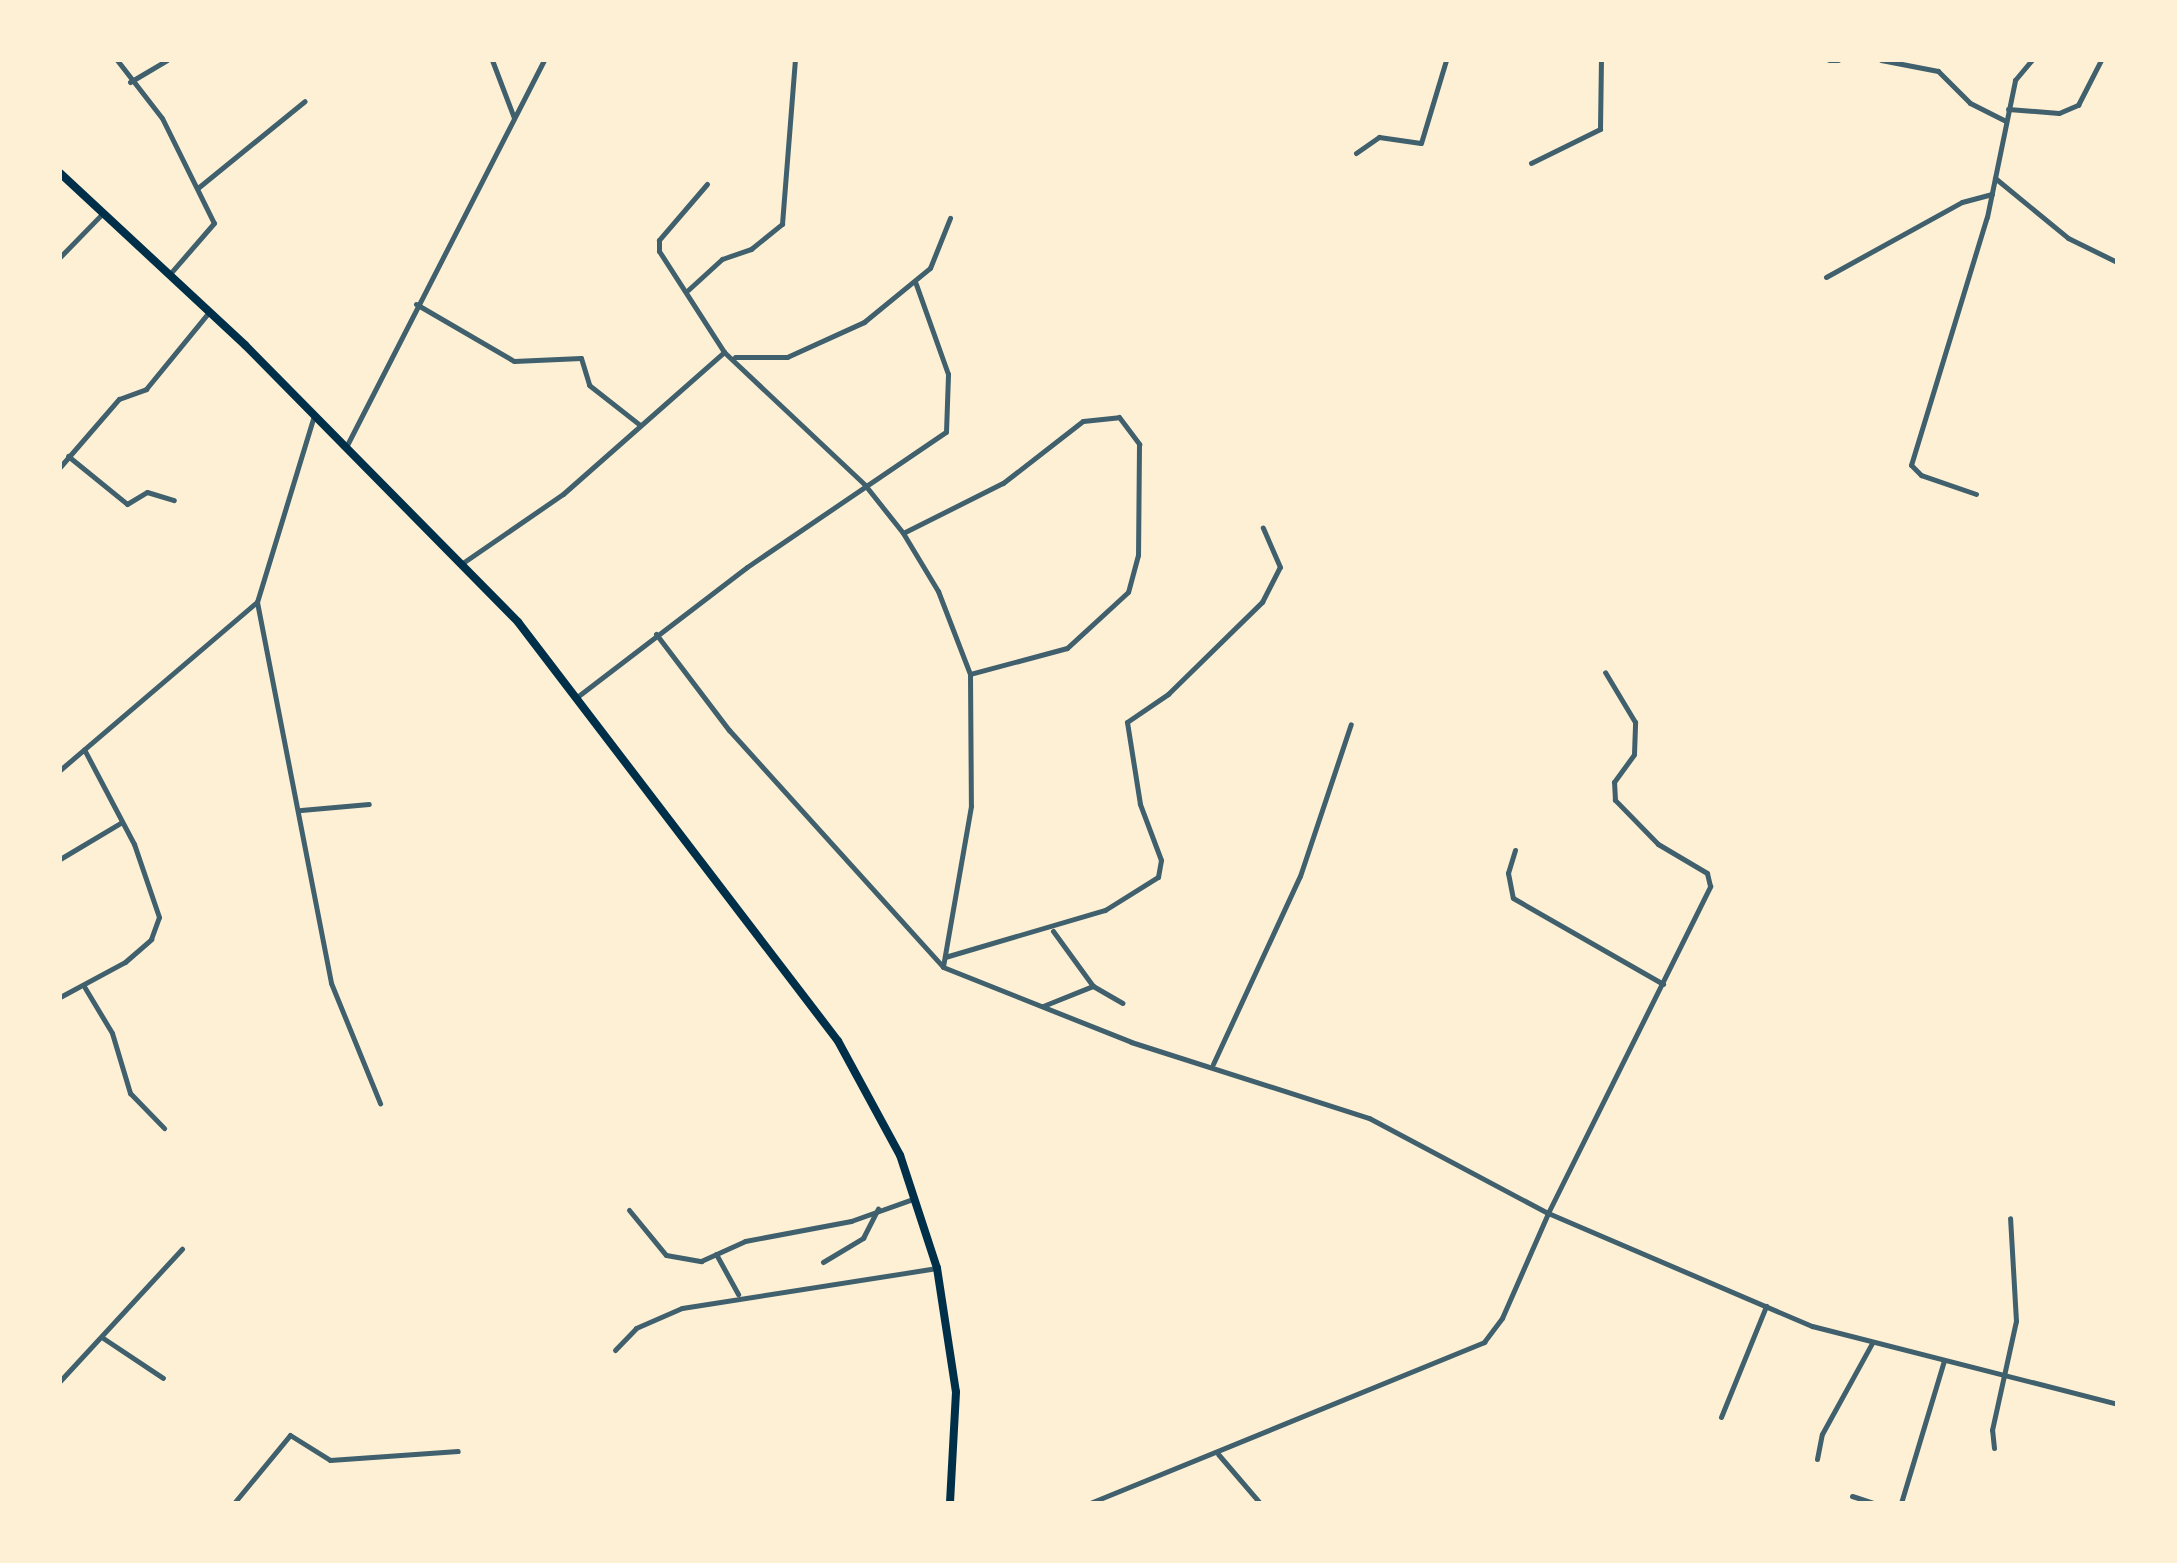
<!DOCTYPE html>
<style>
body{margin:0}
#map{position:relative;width:2177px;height:1563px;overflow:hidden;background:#fdf0d5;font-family:Lato,sans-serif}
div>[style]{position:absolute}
.minor>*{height:5px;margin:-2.5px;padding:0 2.5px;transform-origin:2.5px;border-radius:2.5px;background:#3f606c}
.primary>*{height:8px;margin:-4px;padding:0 4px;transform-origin:4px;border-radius:4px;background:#003049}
span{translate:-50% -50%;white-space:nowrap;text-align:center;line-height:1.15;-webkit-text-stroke:10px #fdf0d5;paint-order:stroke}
.frame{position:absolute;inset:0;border:62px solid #fdf0d5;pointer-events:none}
</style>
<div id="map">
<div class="minor">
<div style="left:117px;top:60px;width:73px;rotate:52.2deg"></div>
<div style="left:162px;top:118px;width:117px;rotate:63.7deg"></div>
<div style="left:214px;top:223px;width:69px;rotate:130.9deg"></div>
<div style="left:492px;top:60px;width:62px;rotate:69.2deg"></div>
<div style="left:1829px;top:60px;width:9px"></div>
<div style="left:1881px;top:60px;width:58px;rotate:10.9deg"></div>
<div style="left:1938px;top:71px;width:45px;rotate:45deg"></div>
<div style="left:1970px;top:103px;width:40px;rotate:26.6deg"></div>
<div style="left:130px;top:82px;width:43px;rotate:-30.7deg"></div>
<div style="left:2008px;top:109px;width:51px;rotate:4.5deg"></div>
<div style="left:2059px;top:113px;width:21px;rotate:-23deg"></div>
<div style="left:2078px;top:105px;width:51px;rotate:-62.9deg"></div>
<div style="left:1356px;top:153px;width:28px;rotate:-35deg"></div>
<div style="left:1379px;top:137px;width:42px;rotate:8.1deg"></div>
<div style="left:1421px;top:143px;width:87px;rotate:-73.2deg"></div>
<div style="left:1531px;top:163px;width:77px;rotate:-26.2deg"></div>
<div style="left:1600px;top:129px;width:69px;rotate:-89.2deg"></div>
<div style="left:1995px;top:178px;width:94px;rotate:39.4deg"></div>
<div style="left:2068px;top:238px;width:55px;rotate:26.1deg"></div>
<div style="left:707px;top:184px;width:74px;rotate:130.6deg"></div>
<div style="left:659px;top:240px;width:11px;rotate:90deg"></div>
<div style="left:659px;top:251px;width:120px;rotate:57.2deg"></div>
<div style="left:724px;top:352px;width:194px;rotate:43.3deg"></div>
<div style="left:865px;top:485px;width:61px;rotate:51.6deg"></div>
<div style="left:903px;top:533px;width:68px;rotate:58.9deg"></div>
<div style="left:938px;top:591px;width:89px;rotate:68.9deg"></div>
<div style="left:970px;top:674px;width:132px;rotate:89.6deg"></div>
<div style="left:971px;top:806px;width:163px;rotate:99.9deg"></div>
<div style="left:199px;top:187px;width:136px;rotate:-39.1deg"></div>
<div style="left:60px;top:257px;width:62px;rotate:-45.7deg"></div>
<div style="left:1826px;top:277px;width:155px;rotate:-28.9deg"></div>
<div style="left:1962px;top:202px;width:31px;rotate:-15deg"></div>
<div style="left:688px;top:290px;width:46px;rotate:-42.4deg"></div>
<div style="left:722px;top:259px;width:31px;rotate:-19deg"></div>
<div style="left:751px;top:249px;width:40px;rotate:-39deg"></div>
<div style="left:782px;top:224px;width:165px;rotate:-85.5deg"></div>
<div style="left:416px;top:304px;width:113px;rotate:30.2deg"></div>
<div style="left:514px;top:361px;width:67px;rotate:-2.6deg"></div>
<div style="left:581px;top:358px;width:28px;rotate:73deg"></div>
<div style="left:589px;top:385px;width:65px;rotate:38.1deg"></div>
<div style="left:735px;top:357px;width:52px"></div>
<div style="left:787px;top:357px;width:85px;rotate:-24.4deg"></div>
<div style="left:864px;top:322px;width:85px;rotate:-39.3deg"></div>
<div style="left:930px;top:268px;width:54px;rotate:-68.2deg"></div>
<div style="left:346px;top:447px;width:435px;rotate:-62.9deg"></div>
<div style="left:68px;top:456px;width:76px;rotate:39.1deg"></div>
<div style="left:127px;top:504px;width:23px;rotate:-31deg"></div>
<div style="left:147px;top:492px;width:28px;rotate:17deg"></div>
<div style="left:60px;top:467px;width:90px;rotate:-49.1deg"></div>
<div style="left:119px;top:399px;width:29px;rotate:-20deg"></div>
<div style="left:146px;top:389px;width:99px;rotate:-50.7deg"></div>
<div style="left:1976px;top:494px;width:58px;rotate:-160.9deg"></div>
<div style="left:1921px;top:475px;width:14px;rotate:-135deg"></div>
<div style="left:1911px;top:465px;width:259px;rotate:-73deg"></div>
<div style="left:1987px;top:217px;width:140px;rotate:-78.4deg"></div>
<div style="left:2015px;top:80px;width:26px;rotate:-50deg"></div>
<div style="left:903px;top:533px;width:112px;rotate:-26.6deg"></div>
<div style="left:1003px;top:483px;width:101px;rotate:-37.8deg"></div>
<div style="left:1083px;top:421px;width:36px;rotate:-6deg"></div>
<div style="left:1119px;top:417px;width:34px;rotate:53deg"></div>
<div style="left:1139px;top:444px;width:111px;rotate:90.5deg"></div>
<div style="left:1138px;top:555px;width:38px;rotate:105deg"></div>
<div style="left:1128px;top:592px;width:83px;rotate:137.4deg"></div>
<div style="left:1067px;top:648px;width:100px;rotate:165deg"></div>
<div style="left:464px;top:562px;width:120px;rotate:-34.5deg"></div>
<div style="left:563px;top:494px;width:215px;rotate:-41.4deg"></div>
<div style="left:257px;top:602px;width:388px;rotate:79deg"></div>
<div style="left:331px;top:983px;width:130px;rotate:67.8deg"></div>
<div style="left:656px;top:634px;width:121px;rotate:52.8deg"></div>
<div style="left:729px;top:730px;width:319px;rotate:47.9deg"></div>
<div style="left:943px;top:967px;width:202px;rotate:21.7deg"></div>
<div style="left:1131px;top:1042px;width:250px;rotate:17.7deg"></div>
<div style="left:1369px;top:1118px;width:203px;rotate:28deg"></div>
<div style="left:1548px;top:1213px;width:365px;rotate:-63.6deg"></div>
<div style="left:1710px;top:886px;width:13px;rotate:-103deg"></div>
<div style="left:1707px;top:873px;width:57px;rotate:-149.4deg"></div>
<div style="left:1658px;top:844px;width:62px;rotate:-134.3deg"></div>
<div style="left:1615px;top:800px;width:18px;rotate:-93deg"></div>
<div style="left:1614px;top:782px;width:34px;rotate:-54deg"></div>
<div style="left:1634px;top:754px;width:32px;rotate:-88deg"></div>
<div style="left:1635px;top:722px;width:58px;rotate:-121deg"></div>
<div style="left:577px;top:697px;width:214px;rotate:-37.4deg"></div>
<div style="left:747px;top:567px;width:240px;rotate:-34.2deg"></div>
<div style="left:946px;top:432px;width:58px;rotate:-88deg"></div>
<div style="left:948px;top:374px;width:96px;rotate:-109.6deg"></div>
<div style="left:60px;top:770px;width:259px;rotate:-40.5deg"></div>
<div style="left:257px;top:602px;width:195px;rotate:-73deg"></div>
<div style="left:301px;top:810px;width:68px;rotate:-5deg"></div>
<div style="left:1515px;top:850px;width:24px;rotate:107deg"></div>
<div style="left:1508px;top:873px;width:25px;rotate:79deg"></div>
<div style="left:1513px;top:898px;width:173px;rotate:29.8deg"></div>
<div style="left:60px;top:859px;width:72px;rotate:-30.8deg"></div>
<div style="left:1053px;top:931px;width:68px;rotate:54deg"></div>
<div style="left:1093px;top:986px;width:34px;rotate:30deg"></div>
<div style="left:945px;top:957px;width:167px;rotate:-16.4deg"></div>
<div style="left:1105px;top:910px;width:62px;rotate:-31.9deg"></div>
<div style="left:1158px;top:877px;width:17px;rotate:-80deg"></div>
<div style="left:1161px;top:860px;width:60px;rotate:-110.6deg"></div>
<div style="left:1140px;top:804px;width:83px;rotate:-99deg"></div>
<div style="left:1127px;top:722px;width:50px;rotate:-34.3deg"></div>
<div style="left:1168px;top:694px;width:132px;rotate:-44.4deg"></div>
<div style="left:1262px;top:602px;width:39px;rotate:-63deg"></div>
<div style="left:1280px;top:567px;width:43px;rotate:-113.6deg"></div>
<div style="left:85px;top:988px;width:52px;rotate:59deg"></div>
<div style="left:112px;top:1033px;width:63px;rotate:73.3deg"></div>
<div style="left:130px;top:1093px;width:49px;rotate:45.8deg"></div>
<div style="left:60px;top:997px;width:74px;rotate:-28.3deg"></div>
<div style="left:125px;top:962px;width:35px;rotate:-41deg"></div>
<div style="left:151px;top:939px;width:23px;rotate:-70deg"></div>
<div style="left:159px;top:917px;width:77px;rotate:-108.9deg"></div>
<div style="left:134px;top:844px;width:107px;rotate:-117.8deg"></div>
<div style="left:1043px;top:1006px;width:54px;rotate:-21.8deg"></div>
<div style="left:1213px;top:1064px;width:207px;rotate:-65.2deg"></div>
<div style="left:1300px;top:876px;width:160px;rotate:-71.5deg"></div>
<div style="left:629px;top:1210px;width:58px;rotate:50.6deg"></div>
<div style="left:666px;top:1255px;width:36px;rotate:10deg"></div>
<div style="left:701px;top:1261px;width:48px;rotate:-24.4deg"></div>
<div style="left:745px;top:1241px;width:108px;rotate:-10.7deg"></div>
<div style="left:851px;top:1221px;width:66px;rotate:-19.5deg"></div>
<div style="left:716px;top:1254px;width:46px;rotate:61.2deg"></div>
<div style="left:823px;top:1262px;width:47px;rotate:-31deg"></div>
<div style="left:863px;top:1238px;width:33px;rotate:-63deg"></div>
<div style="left:103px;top:1338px;width:72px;rotate:33.7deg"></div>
<div style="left:615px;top:1350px;width:30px;rotate:-46deg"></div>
<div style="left:636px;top:1328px;width:50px;rotate:-23.5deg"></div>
<div style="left:682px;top:1308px;width:258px;rotate:-8.9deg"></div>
<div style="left:60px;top:1381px;width:180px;rotate:-47.3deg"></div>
<div style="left:1721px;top:1417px;width:120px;rotate:-67.9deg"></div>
<div style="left:1994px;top:1448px;width:18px;rotate:-96deg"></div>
<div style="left:1992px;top:1430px;width:112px;rotate:-77.6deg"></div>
<div style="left:2016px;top:1321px;width:103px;rotate:-93.3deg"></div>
<div style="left:1218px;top:1454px;width:65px;rotate:49.4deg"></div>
<div style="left:1817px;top:1459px;width:25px;rotate:-79deg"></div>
<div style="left:1822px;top:1434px;width:104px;rotate:-61.2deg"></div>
<div style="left:1852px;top:1496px;width:23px;rotate:18deg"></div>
<div style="left:234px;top:1503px;width:88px;rotate:-50.5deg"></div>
<div style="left:290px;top:1435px;width:47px;rotate:32deg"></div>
<div style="left:330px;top:1460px;width:128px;rotate:-4deg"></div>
<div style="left:1090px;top:1503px;width:426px;rotate:-22.2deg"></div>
<div style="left:1484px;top:1342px;width:30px;rotate:-53deg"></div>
<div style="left:1502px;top:1318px;width:115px;rotate:-66.3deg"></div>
<div style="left:1548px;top:1213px;width:287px;rotate:23.2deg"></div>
<div style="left:1812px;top:1326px;width:315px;rotate:14.3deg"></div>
<div style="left:1901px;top:1503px;width:148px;rotate:-73.2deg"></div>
</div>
<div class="primary">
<div style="left:60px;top:173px;width:253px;rotate:42.9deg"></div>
<div style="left:245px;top:345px;width:389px;rotate:45.4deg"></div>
<div style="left:518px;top:622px;width:527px;rotate:52.63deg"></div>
<div style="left:838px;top:1041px;width:130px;rotate:61.5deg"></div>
<div style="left:900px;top:1155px;width:119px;rotate:71.9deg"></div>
<div style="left:937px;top:1268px;width:125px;rotate:81.3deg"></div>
<div style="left:956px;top:1392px;width:111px;rotate:93.1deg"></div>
</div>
<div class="frame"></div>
</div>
